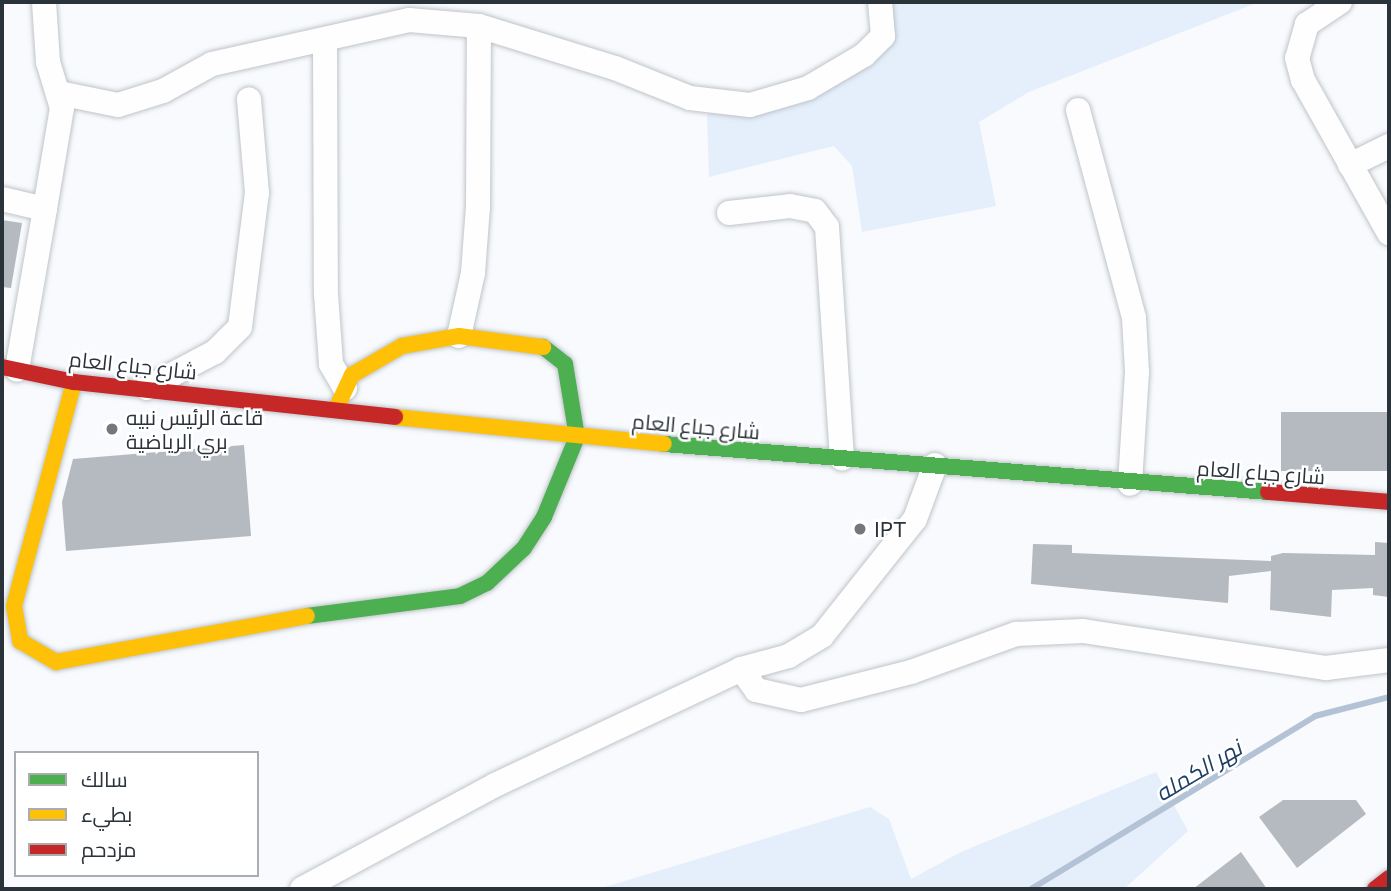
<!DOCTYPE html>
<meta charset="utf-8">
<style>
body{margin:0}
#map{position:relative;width:1391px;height:891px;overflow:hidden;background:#f8fafd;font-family:Commissioner,Cairo,sans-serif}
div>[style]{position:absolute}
.green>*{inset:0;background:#e4effb}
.stream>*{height:6px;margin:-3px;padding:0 3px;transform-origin:3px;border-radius:3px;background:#b3c3d5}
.building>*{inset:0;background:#b4babf;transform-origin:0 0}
.roads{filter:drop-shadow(0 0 2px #bfc4c9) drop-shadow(0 0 2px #bfc4c9)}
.street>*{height:24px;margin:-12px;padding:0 12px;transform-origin:12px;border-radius:12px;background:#fefeff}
.fast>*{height:16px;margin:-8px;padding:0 8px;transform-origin:8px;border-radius:8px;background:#4caf50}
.slow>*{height:16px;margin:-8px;padding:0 8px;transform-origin:8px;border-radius:8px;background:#ffc107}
.jam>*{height:16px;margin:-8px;padding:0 8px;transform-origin:8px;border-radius:8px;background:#c62828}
.dots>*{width:19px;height:19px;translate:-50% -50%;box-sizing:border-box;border:4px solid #fff;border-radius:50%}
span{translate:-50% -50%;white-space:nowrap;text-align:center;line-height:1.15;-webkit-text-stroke:5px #fff;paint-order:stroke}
.street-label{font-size:21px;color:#2a323a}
.poi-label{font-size:21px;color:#2a323a}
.left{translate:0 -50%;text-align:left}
.water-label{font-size:23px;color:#1e3f63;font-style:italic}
.frame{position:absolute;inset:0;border:4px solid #2a323a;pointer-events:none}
.legend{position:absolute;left:14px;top:751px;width:245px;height:126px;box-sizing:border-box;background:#fff;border:2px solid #aaadb0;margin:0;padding:9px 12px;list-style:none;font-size:21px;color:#2a323a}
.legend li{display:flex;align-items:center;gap:14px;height:35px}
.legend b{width:35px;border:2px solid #aaadb0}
</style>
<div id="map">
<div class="green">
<div style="clip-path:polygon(887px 2px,1259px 2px,1029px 92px,979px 122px,996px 206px,862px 232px,852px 166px,834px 146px,709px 177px,707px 114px,754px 112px,872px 59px)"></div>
<div style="clip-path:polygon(1156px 772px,1188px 831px,1124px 889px,598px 889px,870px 807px,889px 819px,911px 879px,961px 852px)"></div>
</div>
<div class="stream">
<div style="left:1031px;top:889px;width:333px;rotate:-31.3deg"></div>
<div style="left:1315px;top:716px;width:76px;rotate:-14.4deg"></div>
</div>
<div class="building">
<div style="clip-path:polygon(2px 220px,22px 223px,11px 288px,2px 287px)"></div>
<div style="left:1389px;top:412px;width:59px;height:108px;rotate:90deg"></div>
<div style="clip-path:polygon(244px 445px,251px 536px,66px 551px,62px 502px,73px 459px)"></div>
<div style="clip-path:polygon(1375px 542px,1389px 543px,1389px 597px,1373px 595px,1373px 588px,1332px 590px,1331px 617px,1270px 610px,1271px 571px,1229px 576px,1228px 603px,1031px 584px,1033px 544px,1072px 545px,1072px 553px,1271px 561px,1271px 556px,1283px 553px,1375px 555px)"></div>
<div style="clip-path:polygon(1283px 800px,1356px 800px,1366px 814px,1297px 868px,1259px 817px)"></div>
<div style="clip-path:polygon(1241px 852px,1267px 889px,1193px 889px)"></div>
</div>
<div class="roads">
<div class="street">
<div style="left:44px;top:2px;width:60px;rotate:86.2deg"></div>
<div style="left:48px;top:62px;width:48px;rotate:73.1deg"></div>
<div style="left:62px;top:108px;width:102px;rotate:99.6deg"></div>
<div style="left:1340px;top:2px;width:40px;rotate:146deg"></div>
<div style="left:1307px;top:24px;width:35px;rotate:106deg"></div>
<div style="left:1297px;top:58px;width:23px;rotate:75deg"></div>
<div style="left:1303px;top:80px;width:176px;rotate:60.7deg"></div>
<div style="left:325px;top:41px;width:253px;rotate:89.8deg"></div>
<div style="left:326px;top:294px;width:70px;rotate:85.9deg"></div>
<div style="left:331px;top:364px;width:28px;rotate:60deg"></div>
<div style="left:59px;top:93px;width:60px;rotate:11.5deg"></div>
<div style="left:118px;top:105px;width:47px;rotate:-17.3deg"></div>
<div style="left:163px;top:91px;width:56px;rotate:-28.9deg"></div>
<div style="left:212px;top:64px;width:202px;rotate:-12.6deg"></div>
<div style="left:409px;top:20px;width:70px;rotate:4.9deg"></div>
<div style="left:479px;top:26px;width:142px;rotate:17.2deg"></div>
<div style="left:615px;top:68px;width:81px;rotate:21.8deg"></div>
<div style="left:690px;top:98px;width:60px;rotate:6.7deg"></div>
<div style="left:750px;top:105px;width:60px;rotate:-16.3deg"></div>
<div style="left:808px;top:88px;width:65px;rotate:-30.5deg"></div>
<div style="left:864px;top:55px;width:27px;rotate:-45deg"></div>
<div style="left:883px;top:36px;width:34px;rotate:-95deg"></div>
<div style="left:1078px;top:110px;width:215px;rotate:74.9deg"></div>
<div style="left:1134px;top:318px;width:54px;rotate:86.8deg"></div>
<div style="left:1137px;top:372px;width:112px;rotate:93.6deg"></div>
<div style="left:1350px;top:165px;width:43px;rotate:-26deg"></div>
<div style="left:2px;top:199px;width:44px;rotate:13.1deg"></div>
<div style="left:45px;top:209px;width:163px;rotate:99.9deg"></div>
<div style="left:729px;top:213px;width:61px;rotate:-6.5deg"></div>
<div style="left:790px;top:206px;width:25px;rotate:11deg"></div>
<div style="left:815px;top:211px;width:20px;rotate:53deg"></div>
<div style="left:827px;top:227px;width:232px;rotate:86.3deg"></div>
<div style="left:459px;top:336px;width:65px;rotate:-77.5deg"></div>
<div style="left:473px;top:273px;width:66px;rotate:-85.7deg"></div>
<div style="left:478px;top:207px;width:181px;rotate:-89.7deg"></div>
<div style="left:147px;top:388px;width:77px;rotate:-27.9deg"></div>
<div style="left:215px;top:352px;width:35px;rotate:-45deg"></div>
<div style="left:240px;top:327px;width:135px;rotate:-82.8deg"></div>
<div style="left:257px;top:193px;width:94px;rotate:-94.9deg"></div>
<div style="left:935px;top:465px;width:58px;rotate:110.3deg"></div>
<div style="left:915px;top:519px;width:149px;rotate:128.5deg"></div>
<div style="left:822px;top:636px;width:39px;rotate:149deg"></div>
<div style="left:789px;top:656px;width:50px;rotate:164.8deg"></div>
<div style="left:741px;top:669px;width:26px;rotate:54deg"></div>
<div style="left:756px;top:690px;width:46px;rotate:12.5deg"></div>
<div style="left:801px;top:700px;width:114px;rotate:-14.3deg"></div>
<div style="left:911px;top:672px;width:112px;rotate:-19.9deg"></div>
<div style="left:1016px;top:634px;width:67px;rotate:-2.6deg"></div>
<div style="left:1083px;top:631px;width:246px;rotate:8.7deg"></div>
<div style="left:1326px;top:668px;width:64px;rotate:-7.2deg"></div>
<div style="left:302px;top:889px;width:219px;rotate:-28.3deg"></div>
<div style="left:495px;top:785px;width:272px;rotate:-25.2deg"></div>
</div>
<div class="fast">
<div style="left:664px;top:444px;width:606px;rotate:4.54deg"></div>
<div style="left:307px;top:616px;width:154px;rotate:-7.4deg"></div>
<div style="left:460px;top:596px;width:30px;rotate:-26deg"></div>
<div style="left:487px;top:583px;width:51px;rotate:-43.4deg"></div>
<div style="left:524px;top:548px;width:37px;rotate:-57deg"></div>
<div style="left:544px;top:517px;width:87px;rotate:-67.6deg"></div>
<div style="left:577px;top:437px;width:74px;rotate:-99.3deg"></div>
<div style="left:565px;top:364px;width:28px;rotate:-142deg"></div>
</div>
<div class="slow">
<div style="left:74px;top:382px;width:232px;rotate:105deg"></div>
<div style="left:14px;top:606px;width:36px;rotate:80deg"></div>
<div style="left:20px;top:641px;width:42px;rotate:30.3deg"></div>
<div style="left:56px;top:662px;width:255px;rotate:-10.4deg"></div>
<div style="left:336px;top:409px;width:38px;rotate:-65deg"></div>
<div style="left:352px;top:375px;width:58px;rotate:-30.1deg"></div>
<div style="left:402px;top:346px;width:58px;rotate:-10deg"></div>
<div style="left:459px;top:336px;width:85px;rotate:7.5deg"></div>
<div style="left:395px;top:417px;width:270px;rotate:5.7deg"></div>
</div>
<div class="jam">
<div style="left:2px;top:367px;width:74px;rotate:11.8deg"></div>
<div style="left:74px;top:382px;width:323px;rotate:6.2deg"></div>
<div style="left:1268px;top:492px;width:121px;rotate:4.7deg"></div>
<div style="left:1375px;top:889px;width:18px;rotate:-38deg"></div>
</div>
</div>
<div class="dots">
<div style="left:112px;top:429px;background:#72787e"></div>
<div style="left:860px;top:529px;background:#72787e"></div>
</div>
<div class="street-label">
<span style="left:133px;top:365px;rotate:6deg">شارع جباع العام</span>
<span style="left:696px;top:426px;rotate:5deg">شارع جباع العام</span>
<span style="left:1261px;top:472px;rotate:4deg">شارع جباع العام</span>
</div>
<div class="poi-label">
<span class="left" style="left:126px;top:429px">قاعة الرئيس نبيه<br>بري الرياضية</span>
<span class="left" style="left:874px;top:529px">IPT</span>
</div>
<div class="water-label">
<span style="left:1198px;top:770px;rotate:-31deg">نهر الكمله</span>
</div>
<div class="frame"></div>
<ul class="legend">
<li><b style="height:9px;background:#4caf50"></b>سالك</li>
<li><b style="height:9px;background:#ffc107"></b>بطيء</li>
<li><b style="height:9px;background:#c62828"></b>مزدحم</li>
</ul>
</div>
